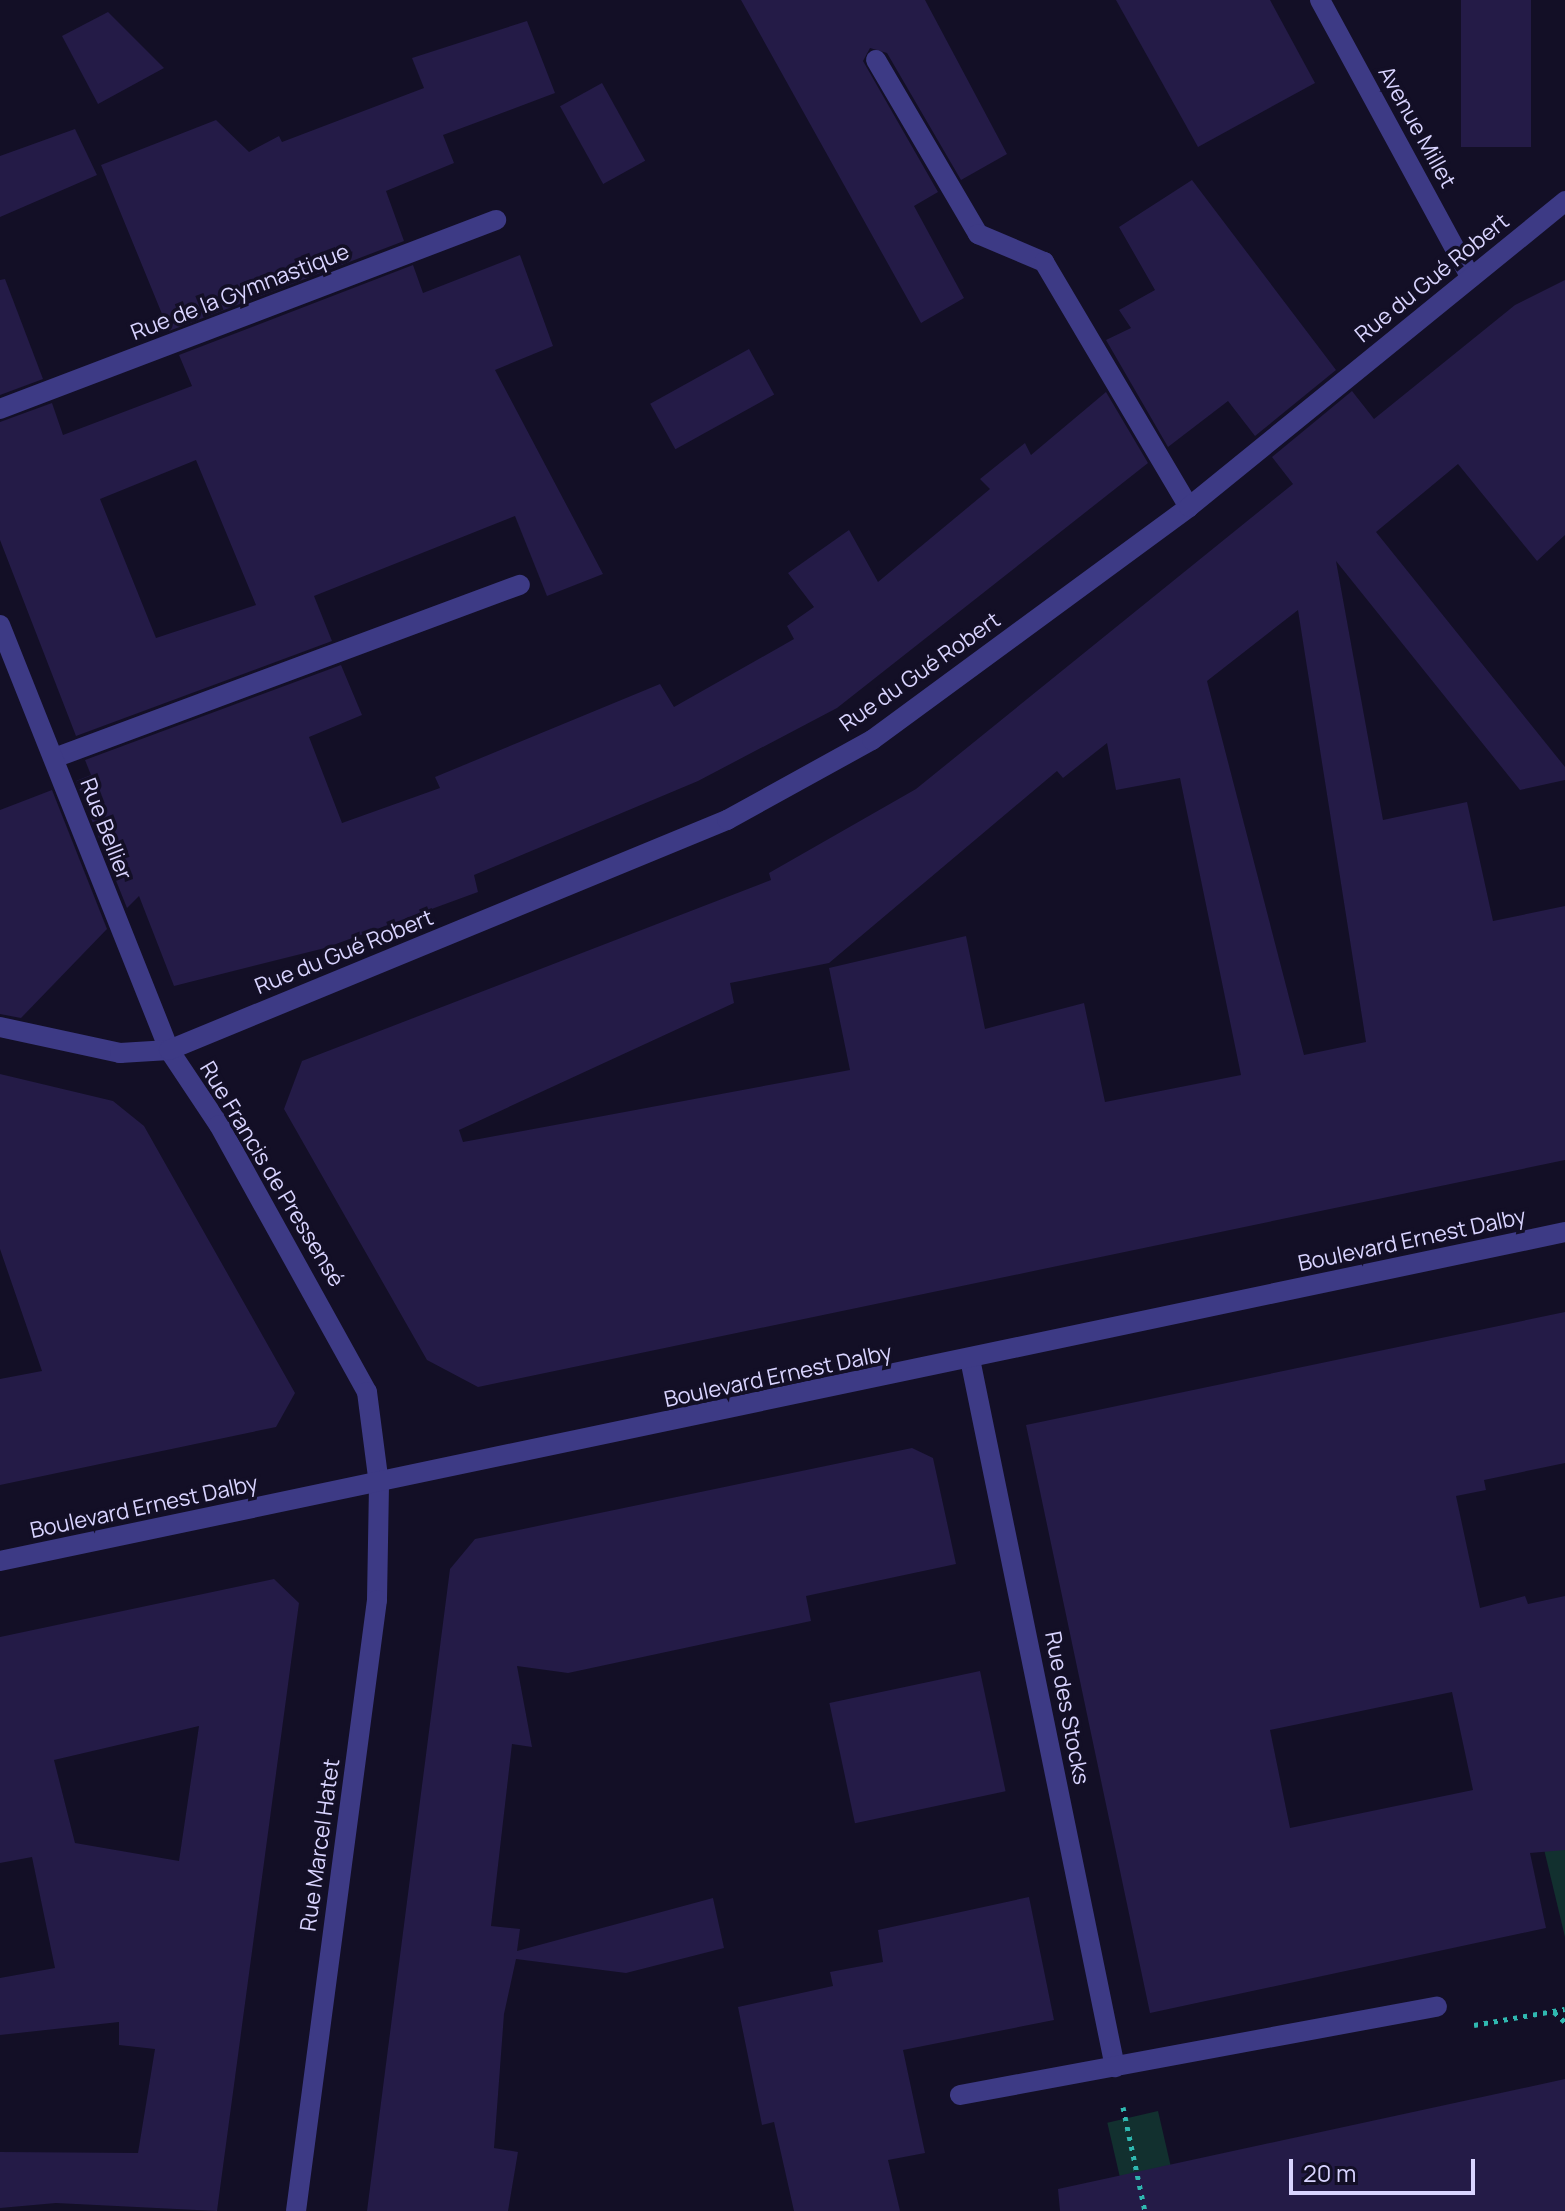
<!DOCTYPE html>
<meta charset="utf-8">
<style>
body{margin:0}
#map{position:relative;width:1565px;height:2211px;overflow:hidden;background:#130f26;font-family:Manrope,sans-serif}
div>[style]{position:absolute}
.green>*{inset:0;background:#12302f;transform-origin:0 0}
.building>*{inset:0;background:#241b47;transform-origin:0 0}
.path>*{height:5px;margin-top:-2.5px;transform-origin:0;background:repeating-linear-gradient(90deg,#2fb8b0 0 4px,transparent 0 10px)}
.service>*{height:20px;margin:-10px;padding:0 10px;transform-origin:10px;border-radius:10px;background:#3d3a85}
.minor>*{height:20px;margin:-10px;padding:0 10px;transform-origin:10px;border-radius:10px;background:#3d3a85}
.tertiary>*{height:20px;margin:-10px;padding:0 10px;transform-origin:10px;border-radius:10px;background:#3d3a85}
span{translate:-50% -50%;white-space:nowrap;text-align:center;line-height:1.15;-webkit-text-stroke:7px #130f26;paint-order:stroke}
.street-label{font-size:22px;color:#d9d4ff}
.scale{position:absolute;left:1289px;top:2159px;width:186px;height:36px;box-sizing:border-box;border:4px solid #d9d4ff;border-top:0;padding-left:10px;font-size:24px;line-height:28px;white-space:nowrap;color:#d9d4ff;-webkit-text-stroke:6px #130f26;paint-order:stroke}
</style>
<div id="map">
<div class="green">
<div style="clip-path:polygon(1565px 1763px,1565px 1937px,1526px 1774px)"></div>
<div style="left:1158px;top:2111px;width:103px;height:52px;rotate:77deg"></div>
</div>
<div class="building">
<div style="clip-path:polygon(741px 0,925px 0,1007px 154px,961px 180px,887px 53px,870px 48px,863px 61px,938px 192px,914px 206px,964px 298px,921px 323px)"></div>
<div style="clip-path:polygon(1116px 0,1270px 0,1315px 83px,1198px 147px)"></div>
<div style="left:1461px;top:0;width:70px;height:147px"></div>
<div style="clip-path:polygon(108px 12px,164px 68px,98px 104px,62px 36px)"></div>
<div style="clip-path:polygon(527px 21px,555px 93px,443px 135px,454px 163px,386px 191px,404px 241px,169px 331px,101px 165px,216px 120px,249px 152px,279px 136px,282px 142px,424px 88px,412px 58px)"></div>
<div style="left:602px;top:83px;width:89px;height:48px;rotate:61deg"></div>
<div style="clip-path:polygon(75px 129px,97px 175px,0 217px,0 156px)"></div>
<div style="clip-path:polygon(1192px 180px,1336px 370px,1255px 436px,1228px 401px,1168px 447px,1106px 340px,1131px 328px,1119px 310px,1155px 290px,1119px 227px)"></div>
<div style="clip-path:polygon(evenodd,520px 255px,553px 346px,495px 370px,603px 574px,547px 596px,515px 516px,314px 596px,332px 641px,76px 736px,0 540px,0 422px,52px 403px,63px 435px,192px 386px,179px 355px,413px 265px,423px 293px,520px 255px,196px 460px,256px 605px,156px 638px,100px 499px,196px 460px)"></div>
<div style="clip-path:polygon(5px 279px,43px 379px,0 395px,0 280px)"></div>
<div style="clip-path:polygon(evenodd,1565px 280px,1565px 535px,1537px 561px,1458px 464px,1376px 532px,1565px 767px,1565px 780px,1520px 790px,1336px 561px,1383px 820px,1467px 802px,1493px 921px,1565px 906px,1565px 1160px,478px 1387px,427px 1360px,284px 1109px,302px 1061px,771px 880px,769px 873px,916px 789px,1293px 484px,1272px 457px,1352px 391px,1374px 419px,1515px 305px,1565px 280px,1298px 610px,1366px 1042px,1304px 1055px,1207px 681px,1298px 610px,1565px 280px,1107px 743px,1116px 790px,1180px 778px,1241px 1075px,1105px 1102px,1084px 1003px,985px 1029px,966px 936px,829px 968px,850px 1070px,463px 1142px,459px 1130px,734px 1003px,730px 983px,829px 963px,1057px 771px,1063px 778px,1107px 743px)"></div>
<div style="left:749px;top:349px;width:52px;height:113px;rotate:61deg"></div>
<div style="clip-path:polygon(1106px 392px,1148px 463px,837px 708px,698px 781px,474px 875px,478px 892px,325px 948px,174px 986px,139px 896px,127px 908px,76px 781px,91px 775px,85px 760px,341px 665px,362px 715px,309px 737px,342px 823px,440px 788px,435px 777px,660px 684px,674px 707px,794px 639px,787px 626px,814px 607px,788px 573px,849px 530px,878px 582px,990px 489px,980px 479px,1025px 443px,1031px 455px)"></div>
<div style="clip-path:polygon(52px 790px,107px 929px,21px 1018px,0 1014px,0 810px)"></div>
<div style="clip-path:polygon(0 1074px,113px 1101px,144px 1126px,295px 1393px,276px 1427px,0 1485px,0 1379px,42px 1371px,0 1249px)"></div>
<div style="clip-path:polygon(evenodd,1565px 1312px,1565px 1463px,1484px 1480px,1486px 1490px,1456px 1496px,1480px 1608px,1525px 1596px,1528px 1604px,1565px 1596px,1565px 1850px,1530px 1853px,1546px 1928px,1150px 2013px,1026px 1425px,1565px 1312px,1452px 1692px,1473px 1790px,1290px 1828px,1270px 1730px,1452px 1692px)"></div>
<div style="clip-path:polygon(912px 1448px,933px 1458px,956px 1564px,806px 1596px,811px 1621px,568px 1673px,517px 1666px,532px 1747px,512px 1744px,491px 1926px,520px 1929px,517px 1951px,713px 1898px,724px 1948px,626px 1973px,516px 1959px,504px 2014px,494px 2148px,518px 2152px,508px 2211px,367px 2211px,450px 1569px,475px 1539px)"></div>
<div style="clip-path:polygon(evenodd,274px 1579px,299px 1603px,217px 2211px,56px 2203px,0 2208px,0 2152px,138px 2153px,155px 2049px,119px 2045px,119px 2022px,0 2035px,0 1978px,55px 1968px,32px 1857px,0 1863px,0 1637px,274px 1579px,199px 1726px,179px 1861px,75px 1843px,54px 1760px,199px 1726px)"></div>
<div style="left:980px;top:1671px;width:123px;height:154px;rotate:78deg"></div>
<div style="clip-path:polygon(1029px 1897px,1054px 2020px,903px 2050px,925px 2153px,888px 2160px,900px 2211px,794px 2211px,774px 2122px,762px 2125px,738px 2007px,833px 1986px,830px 1972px,883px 1962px,878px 1930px)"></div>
<div style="clip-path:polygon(1565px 2079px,1565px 2211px,1060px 2211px,1058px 2189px)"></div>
</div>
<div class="path">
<div style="left:1554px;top:2012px;width:15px;rotate:42deg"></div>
<div style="left:1474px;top:2025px;width:92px;rotate:-10deg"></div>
<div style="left:1123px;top:2107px;width:106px;rotate:78.1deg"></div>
</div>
<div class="service">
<div style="left:876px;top:60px;width:202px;rotate:59.6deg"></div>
<div style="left:978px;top:234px;width:72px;rotate:23deg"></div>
<div style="left:1044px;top:262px;width:285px;rotate:59.4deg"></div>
<div style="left:54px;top:758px;width:497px;rotate:-20.4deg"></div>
</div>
<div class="minor">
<div style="left:1320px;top:0;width:316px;rotate:61.5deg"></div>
<div style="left:0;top:409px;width:531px;rotate:-20.86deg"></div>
<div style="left:0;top:625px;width:457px;rotate:68.3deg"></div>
<div style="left:169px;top:1050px;width:90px;rotate:56.3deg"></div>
<div style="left:219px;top:1125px;width:305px;rotate:61deg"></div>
<div style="left:367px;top:1392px;width:94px;rotate:82.6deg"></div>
<div style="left:379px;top:1485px;width:115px;rotate:91deg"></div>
<div style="left:377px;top:1600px;width:616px;rotate:97.55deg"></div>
<div style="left:0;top:1027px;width:123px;rotate:12.2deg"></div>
<div style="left:120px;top:1053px;width:49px;rotate:-3.5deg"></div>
<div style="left:169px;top:1050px;width:604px;rotate:-22.4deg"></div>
<div style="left:727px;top:820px;width:166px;rotate:-28.9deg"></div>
<div style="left:872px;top:740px;width:393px;rotate:-36.3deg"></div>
<div style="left:1189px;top:507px;width:485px;rotate:-39.1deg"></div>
<div style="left:970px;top:1359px;width:723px;rotate:78.43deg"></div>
<div style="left:960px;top:2095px;width:485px;rotate:-10.5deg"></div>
</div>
<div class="tertiary">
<div style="left:0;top:1561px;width:1599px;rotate:-11.87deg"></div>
</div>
<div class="street-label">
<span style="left:1417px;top:127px;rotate:61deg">Avenue Millet</span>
<span style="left:1432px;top:278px;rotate:-39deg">Rue du Gué Robert</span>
<span style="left:240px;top:292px;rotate:-21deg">Rue de la Gymnastique</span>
<span style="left:920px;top:672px;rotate:-35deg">Rue du Gué Robert</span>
<span style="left:106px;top:829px;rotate:69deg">Rue Bellier</span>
<span style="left:344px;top:952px;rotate:-22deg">Rue du Gué Robert</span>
<span style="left:272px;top:1174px;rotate:59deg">Rue Francis de Pressensé</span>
<span style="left:1412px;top:1240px;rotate:-12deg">Boulevard Ernest Dalby</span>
<span style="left:778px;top:1376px;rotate:-12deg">Boulevard Ernest Dalby</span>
<span style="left:144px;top:1507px;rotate:-12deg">Boulevard Ernest Dalby</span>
<span style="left:1067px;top:1708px;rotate:79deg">Rue des Stocks</span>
<span style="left:320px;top:1845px;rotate:-82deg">Rue Marcel Hatet</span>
</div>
<div class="scale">20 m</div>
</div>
